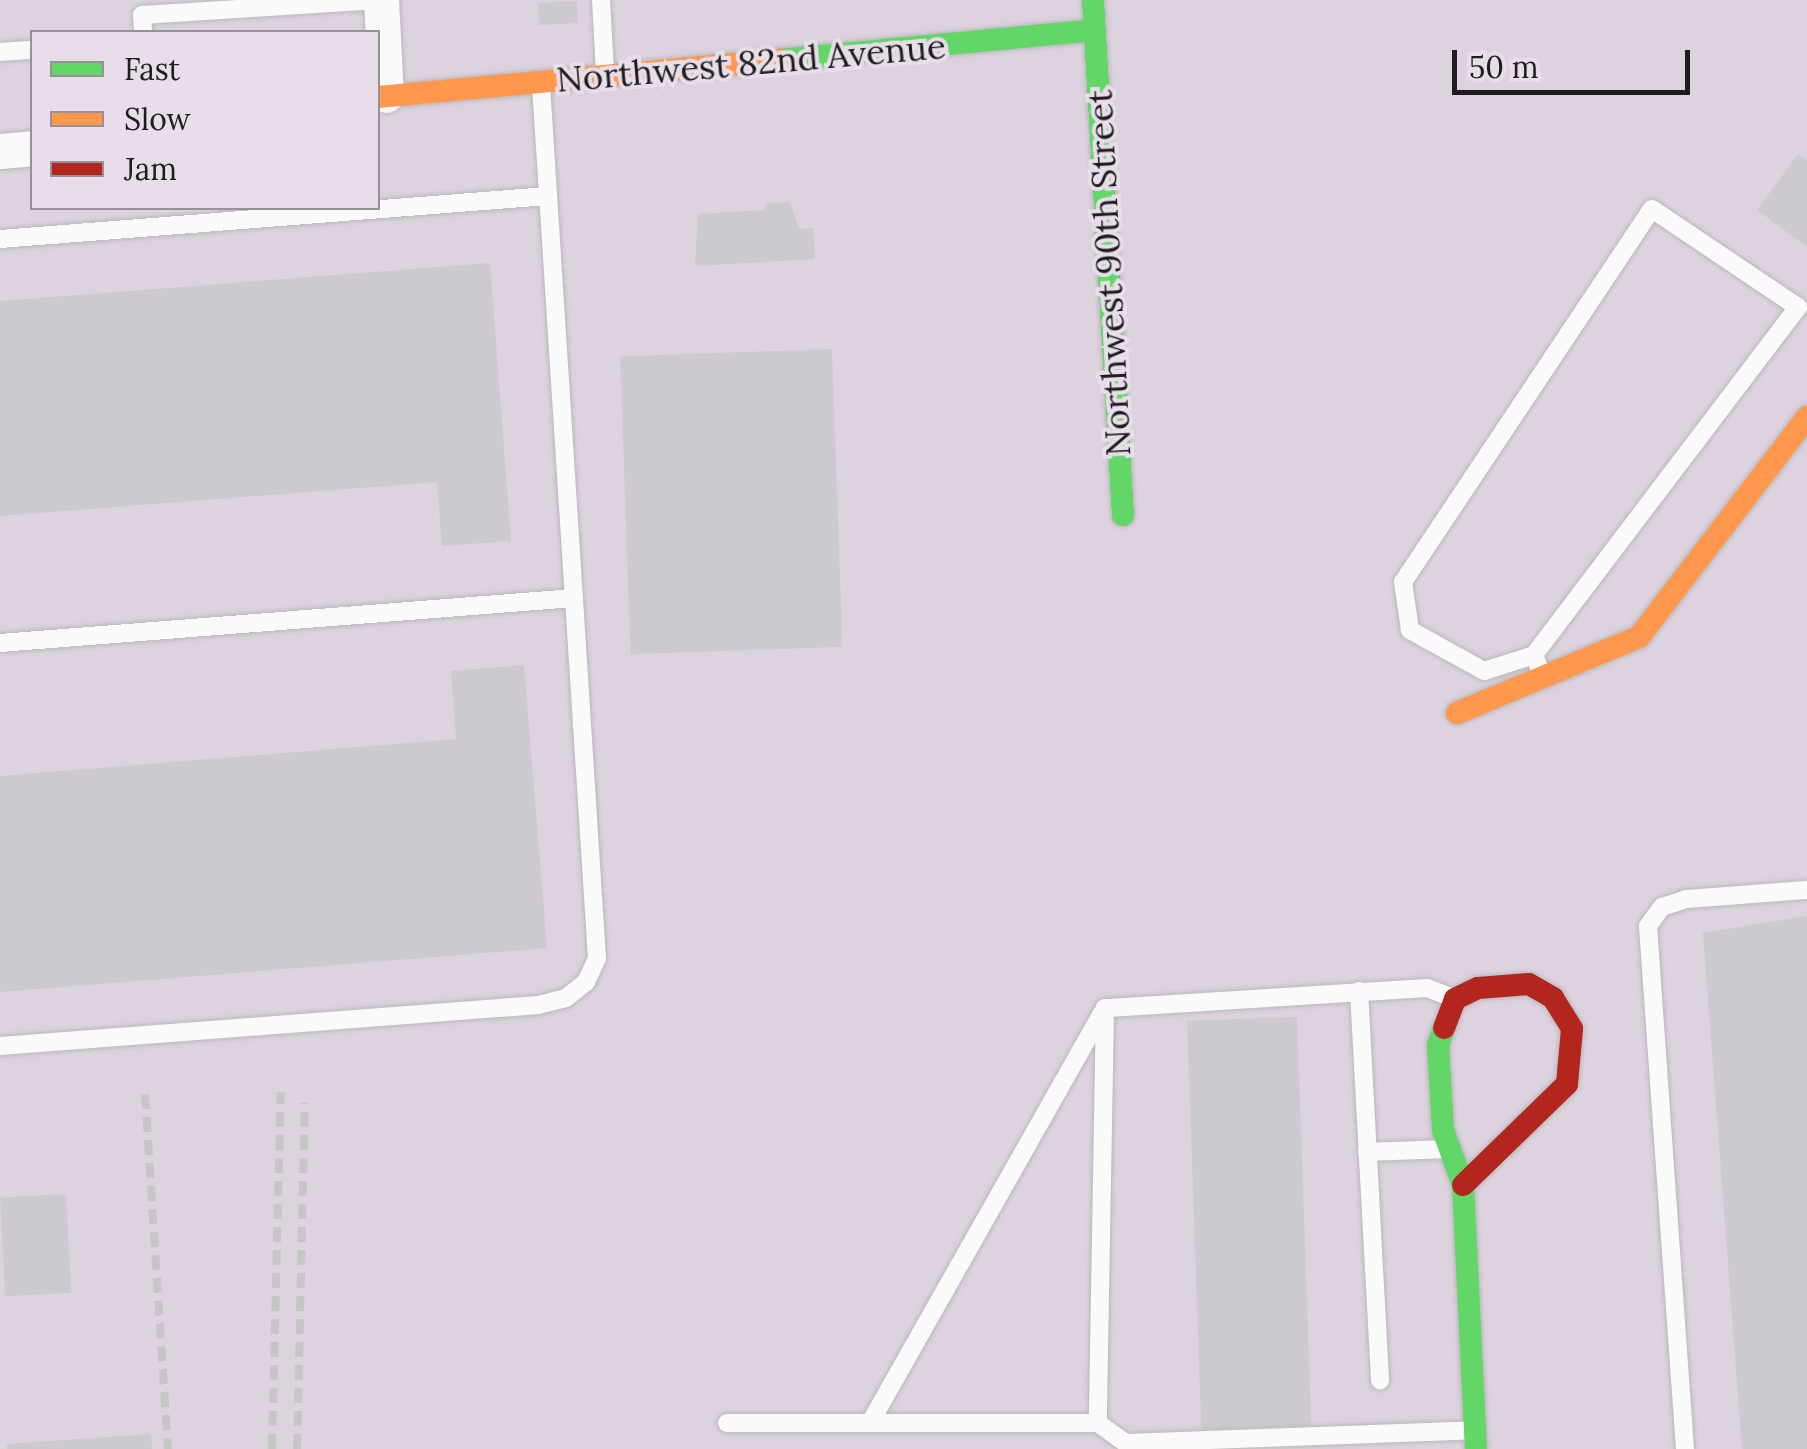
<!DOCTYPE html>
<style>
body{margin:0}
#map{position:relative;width:1807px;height:1449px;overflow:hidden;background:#e6e1e6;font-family:Lora,serif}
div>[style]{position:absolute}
.built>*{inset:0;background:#dcd3de}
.building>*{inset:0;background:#cccace;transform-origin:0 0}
.roads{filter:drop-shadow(0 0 2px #bab7bb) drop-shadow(0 0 2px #bab7bb)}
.lane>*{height:18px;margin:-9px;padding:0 9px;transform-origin:9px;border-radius:9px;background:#fbfafb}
.street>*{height:35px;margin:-17.5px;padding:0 17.5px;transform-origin:17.5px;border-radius:17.5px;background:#fbfafb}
.fast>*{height:22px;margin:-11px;padding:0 11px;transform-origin:11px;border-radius:11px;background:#63d668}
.slow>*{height:22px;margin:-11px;padding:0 11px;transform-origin:11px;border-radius:11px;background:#ff974d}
.jam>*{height:22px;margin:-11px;padding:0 11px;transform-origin:11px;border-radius:11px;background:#b3261e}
.rail>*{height:8px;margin-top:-4px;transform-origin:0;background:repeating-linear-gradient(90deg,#c7c6c7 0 15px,transparent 0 23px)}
span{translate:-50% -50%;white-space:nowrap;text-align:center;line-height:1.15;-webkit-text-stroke:8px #e7dee9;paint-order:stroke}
.street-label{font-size:35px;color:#1f1c1f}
.legend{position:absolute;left:30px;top:30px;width:350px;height:180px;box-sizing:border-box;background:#e7dee9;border:2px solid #979098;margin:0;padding:12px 18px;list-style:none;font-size:30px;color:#1f1c1f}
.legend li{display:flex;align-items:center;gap:20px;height:50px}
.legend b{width:50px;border:2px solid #979098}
.scale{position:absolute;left:1452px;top:50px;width:238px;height:45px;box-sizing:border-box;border:5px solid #1f1c1f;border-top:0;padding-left:12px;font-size:30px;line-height:35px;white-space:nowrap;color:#1f1c1f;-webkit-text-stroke:8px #e7dee9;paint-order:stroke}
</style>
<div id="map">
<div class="built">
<div style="clip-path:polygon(evenodd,0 0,1807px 0,1807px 1449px,0 1449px,0 0,32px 32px,378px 32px,378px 208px,32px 208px,32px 32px)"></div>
</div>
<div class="building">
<div style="left:577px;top:1px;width:22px;height:39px;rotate:87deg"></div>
<div style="clip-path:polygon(1798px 154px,1807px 161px,1807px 247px,1757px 210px)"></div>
<div style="clip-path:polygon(790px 202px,799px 229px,813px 228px,815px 259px,695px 266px,698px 214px,765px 210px,765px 203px)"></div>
<div style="clip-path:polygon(490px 263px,511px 541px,442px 546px,437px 482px,0 516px,0 301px)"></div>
<div style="left:832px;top:349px;width:298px;height:212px;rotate:88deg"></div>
<div style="clip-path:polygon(524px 665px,547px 948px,0 992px,0 776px,456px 739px,451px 671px)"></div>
<div style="clip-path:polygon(1807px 916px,1807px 1449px,1742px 1449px,1703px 933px)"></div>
<div style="left:1297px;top:1017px;width:409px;height:110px;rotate:88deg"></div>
<div style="left:66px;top:1194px;width:99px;height:66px;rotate:87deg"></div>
<div style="clip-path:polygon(151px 1434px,152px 1449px,7px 1449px,7px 1444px)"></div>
</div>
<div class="roads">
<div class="lane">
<div style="left:601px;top:0;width:71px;rotate:86.8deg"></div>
<div style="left:143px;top:32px;width:17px;rotate:-93deg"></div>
<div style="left:142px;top:15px;width:237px;rotate:-3.6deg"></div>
<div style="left:0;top:52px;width:32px;rotate:-4deg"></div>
<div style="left:0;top:239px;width:550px;rotate:-4.49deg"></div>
<div style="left:0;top:643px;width:576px;rotate:-4.48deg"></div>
<div style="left:1534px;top:655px;width:52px;rotate:162.3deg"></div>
<div style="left:1484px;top:671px;width:85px;rotate:-151deg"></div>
<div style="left:1410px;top:630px;width:49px;rotate:-98.3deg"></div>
<div style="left:1403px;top:582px;width:448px;rotate:-56.3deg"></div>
<div style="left:1652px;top:209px;width:176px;rotate:33.9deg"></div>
<div style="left:1798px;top:307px;width:437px;rotate:127.2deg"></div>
<div style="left:1534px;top:655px;width:18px;rotate:68deg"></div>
<div style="left:1359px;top:991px;width:390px;rotate:86.9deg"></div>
<div style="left:1453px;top:998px;width:28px;rotate:-159deg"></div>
<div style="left:1427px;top:988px;width:323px;rotate:176.4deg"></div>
<div style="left:1105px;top:1008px;width:415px;rotate:91deg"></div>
<div style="left:1098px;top:1423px;width:34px;rotate:36deg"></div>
<div style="left:1126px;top:1443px;width:349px;rotate:-2.1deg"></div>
<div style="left:0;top:1046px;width:540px;rotate:-4.36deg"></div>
<div style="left:538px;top:1005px;width:29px;rotate:-14deg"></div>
<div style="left:566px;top:998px;width:26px;rotate:-39deg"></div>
<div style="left:586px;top:982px;width:26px;rotate:-65deg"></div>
<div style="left:597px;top:958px;width:874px;rotate:-93.67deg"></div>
<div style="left:1367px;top:1152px;width:80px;rotate:-2.1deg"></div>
<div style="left:727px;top:1423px;width:143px"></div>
<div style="left:870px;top:1423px;width:471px;rotate:-60.5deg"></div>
<div style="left:870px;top:1423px;width:228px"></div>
<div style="left:1685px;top:1449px;width:524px;rotate:-94.05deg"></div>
<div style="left:1648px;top:926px;width:24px;rotate:-54deg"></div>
<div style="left:1662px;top:907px;width:25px;rotate:-18deg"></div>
<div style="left:1686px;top:899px;width:121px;rotate:-4.3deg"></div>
</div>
<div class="street">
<div style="left:381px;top:0;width:95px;rotate:87deg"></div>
<div style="left:0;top:151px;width:32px;rotate:-5deg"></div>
</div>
<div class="fast">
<div style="left:1093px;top:0;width:516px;rotate:86.67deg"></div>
<div style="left:779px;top:60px;width:317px;rotate:-5.4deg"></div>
<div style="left:1444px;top:1028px;width:18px;rotate:109deg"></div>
<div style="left:1438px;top:1045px;width:85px;rotate:86.6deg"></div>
<div style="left:1443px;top:1130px;width:59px;rotate:70deg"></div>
<div style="left:1463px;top:1185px;width:264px;rotate:87.2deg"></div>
</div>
<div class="slow">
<div style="left:378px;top:97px;width:403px;rotate:-5.3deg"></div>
<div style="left:1457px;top:713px;width:197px;rotate:-22.7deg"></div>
<div style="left:1639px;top:637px;width:277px;rotate:-52.6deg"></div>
</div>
<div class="jam">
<div style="left:1444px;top:1028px;width:31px;rotate:-69deg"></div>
<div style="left:1455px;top:999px;width:25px;rotate:-26deg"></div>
<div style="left:1478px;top:988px;width:51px;rotate:-4.5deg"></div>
<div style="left:1529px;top:984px;width:28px;rotate:30deg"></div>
<div style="left:1553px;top:998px;width:36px;rotate:58deg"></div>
<div style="left:1572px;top:1029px;width:55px;rotate:95.2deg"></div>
<div style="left:1567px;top:1084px;width:145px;rotate:135.8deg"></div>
</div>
</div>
<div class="rail">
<div style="left:145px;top:1094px;width:356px;rotate:86.3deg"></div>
<div style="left:272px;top:1449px;width:357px;rotate:-88.6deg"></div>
<div style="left:297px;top:1449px;width:346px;rotate:-88.7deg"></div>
</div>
<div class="street-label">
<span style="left:751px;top:63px;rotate:-5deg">Northwest 82nd Avenue</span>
<span style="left:1109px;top:273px;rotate:-93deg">Northwest 90th Street</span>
</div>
<ul class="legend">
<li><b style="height:12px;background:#63d668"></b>Fast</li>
<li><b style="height:12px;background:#ff974d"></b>Slow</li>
<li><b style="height:12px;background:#b3261e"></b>Jam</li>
</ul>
<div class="scale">50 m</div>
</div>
